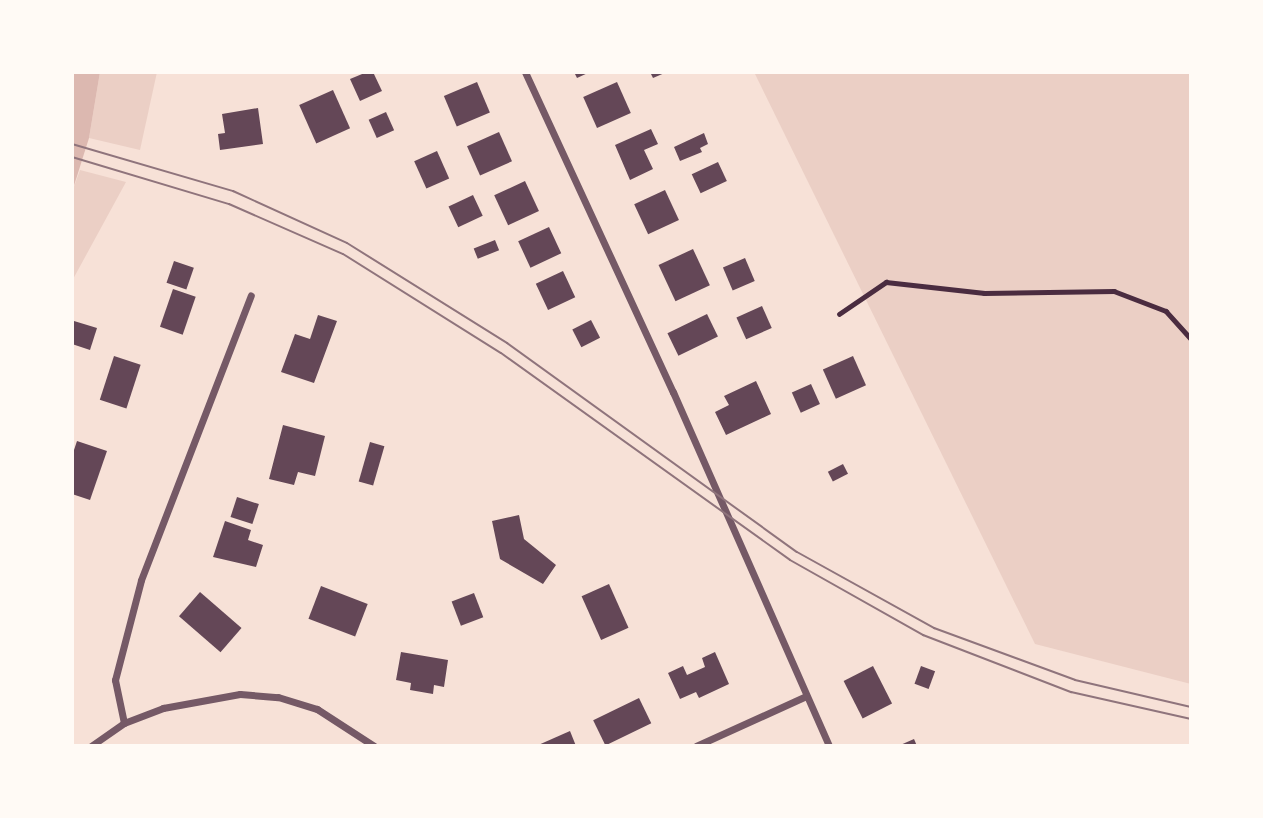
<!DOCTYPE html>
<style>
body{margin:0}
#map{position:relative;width:1263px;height:818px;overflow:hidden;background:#f7e1d7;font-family:"Source Sans 3",sans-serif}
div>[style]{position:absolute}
.green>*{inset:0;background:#ebcfc5}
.water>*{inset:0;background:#dcb8b0}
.building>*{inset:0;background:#644757;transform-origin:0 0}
.path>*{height:4.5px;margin:-2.25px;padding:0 2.25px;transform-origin:2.25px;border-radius:2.25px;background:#4a2c40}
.minor>*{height:7px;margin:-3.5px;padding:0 3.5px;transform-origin:3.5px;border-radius:3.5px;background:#755966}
.tram>*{height:2px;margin:-1px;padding:0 1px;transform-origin:1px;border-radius:1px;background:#8f747c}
span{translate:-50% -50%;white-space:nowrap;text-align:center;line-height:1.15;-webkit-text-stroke:6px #fffaf5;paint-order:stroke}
.frame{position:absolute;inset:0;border:74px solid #fffaf5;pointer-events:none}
</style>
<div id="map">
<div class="green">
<div style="clip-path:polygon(100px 72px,157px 72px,140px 150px,89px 138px)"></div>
<div style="clip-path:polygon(754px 72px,1191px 72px,1191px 684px,1035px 644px)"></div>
<div style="clip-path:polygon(80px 170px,126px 182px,72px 281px,72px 192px)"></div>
</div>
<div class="water">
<div style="clip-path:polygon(72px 72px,100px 72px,89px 138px,72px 192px)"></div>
</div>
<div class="building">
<div style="clip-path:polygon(367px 72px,373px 72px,382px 91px,360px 101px,350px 79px)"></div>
<div style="clip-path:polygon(574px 72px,590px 72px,577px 78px)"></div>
<div style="clip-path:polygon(650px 72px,667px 72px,653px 78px)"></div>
<div style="left:477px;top:82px;width:33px;height:36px;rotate:67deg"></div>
<div style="left:617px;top:82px;width:34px;height:37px;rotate:66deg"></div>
<div style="left:333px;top:90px;width:42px;height:37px;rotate:66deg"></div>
<div style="clip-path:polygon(258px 108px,263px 144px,220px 150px,218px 134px,225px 133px,222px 114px)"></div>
<div style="left:386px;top:112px;width:20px;height:19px;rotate:66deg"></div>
<div style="clip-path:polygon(651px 129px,658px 144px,644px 150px,653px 169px,630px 180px,615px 145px)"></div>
<div style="left:499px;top:132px;width:32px;height:35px;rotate:66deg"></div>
<div style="clip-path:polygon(704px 133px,708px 144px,700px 148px,702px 152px,680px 161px,674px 147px)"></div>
<div style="left:437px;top:151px;width:30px;height:25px;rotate:66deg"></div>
<div style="left:718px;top:162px;width:21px;height:29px;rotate:65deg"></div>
<div style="left:525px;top:181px;width:33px;height:34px;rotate:65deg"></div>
<div style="left:665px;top:190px;width:33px;height:34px;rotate:65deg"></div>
<div style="left:473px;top:195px;width:23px;height:27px;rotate:65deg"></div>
<div style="left:549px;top:227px;width:29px;height:34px;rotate:65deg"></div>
<div style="left:495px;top:240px;width:11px;height:23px;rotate:68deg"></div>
<div style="left:693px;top:249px;width:40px;height:38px;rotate:65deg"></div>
<div style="left:745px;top:258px;width:25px;height:24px;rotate:67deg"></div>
<div style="left:174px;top:261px;width:21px;height:23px;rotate:19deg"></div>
<div style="left:563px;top:271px;width:29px;height:30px;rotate:65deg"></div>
<div style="left:173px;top:289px;width:24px;height:40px;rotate:19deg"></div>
<div style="left:762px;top:306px;width:24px;height:28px;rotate:66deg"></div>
<div style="left:707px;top:314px;width:25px;height:44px;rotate:64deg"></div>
<div style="clip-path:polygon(318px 315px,337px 321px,314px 383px,281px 372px,295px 334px,310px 339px)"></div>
<div style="left:591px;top:320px;width:20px;height:21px;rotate:63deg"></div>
<div style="clip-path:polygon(74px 321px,97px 328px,90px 350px,72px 344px)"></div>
<div style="left:114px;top:356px;width:28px;height:46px;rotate:18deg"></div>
<div style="left:853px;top:356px;width:32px;height:33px;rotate:66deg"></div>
<div style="clip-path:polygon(756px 381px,771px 414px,726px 435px,715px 412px,729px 405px,724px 396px)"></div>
<div style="left:811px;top:384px;width:22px;height:21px;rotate:66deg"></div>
<div style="clip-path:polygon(283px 425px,325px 436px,315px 476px,298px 472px,294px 485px,269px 479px)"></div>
<div style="clip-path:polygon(77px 441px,107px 451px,90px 500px,72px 494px,72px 456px)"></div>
<div style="left:370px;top:442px;width:15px;height:41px;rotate:16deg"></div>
<div style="left:843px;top:464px;width:11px;height:17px;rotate:63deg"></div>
<div style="left:237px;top:497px;width:23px;height:21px;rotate:18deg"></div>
<div style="clip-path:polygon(519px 515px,524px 539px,556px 565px,543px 584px,500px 559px,492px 521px)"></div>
<div style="clip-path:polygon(225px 521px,251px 530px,248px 540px,263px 545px,256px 567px,213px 557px)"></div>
<div style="left:609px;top:584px;width:48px;height:30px;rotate:66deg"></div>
<div style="left:321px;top:586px;width:50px;height:35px;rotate:21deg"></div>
<div style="left:200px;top:592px;width:55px;height:32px;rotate:41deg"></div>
<div style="left:474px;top:593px;width:26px;height:24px;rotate:69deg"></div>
<div style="clip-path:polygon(401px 652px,448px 660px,444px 687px,434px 685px,433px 694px,410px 690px,411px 683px,396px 680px)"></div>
<div style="clip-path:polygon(715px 652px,729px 684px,699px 698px,696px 692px,680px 699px,668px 673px,683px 666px,687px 675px,705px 667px,702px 658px)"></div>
<div style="left:873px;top:666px;width:42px;height:33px;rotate:63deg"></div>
<div style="left:921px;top:666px;width:15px;height:19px;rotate:20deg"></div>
<div style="left:639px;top:698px;width:28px;height:51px;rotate:64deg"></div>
<div style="clip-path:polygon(570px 731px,576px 746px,536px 746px)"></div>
<div style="clip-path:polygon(914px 739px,917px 746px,898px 746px)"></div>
</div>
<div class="path">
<div style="left:839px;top:314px;width:57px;rotate:-34.2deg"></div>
<div style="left:886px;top:282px;width:99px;rotate:6.4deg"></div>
<div style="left:984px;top:293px;width:130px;rotate:-0.9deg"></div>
<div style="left:1114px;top:291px;width:56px;rotate:21deg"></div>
<div style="left:1166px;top:311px;width:38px;rotate:48deg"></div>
</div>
<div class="minor">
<div style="left:525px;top:72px;width:353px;rotate:65.2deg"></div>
<div style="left:673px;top:392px;width:387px;rotate:66.2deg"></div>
<div style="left:124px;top:723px;width:44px;rotate:-101.8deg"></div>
<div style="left:115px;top:680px;width:103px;rotate:-75.4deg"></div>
<div style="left:141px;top:580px;width:305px;rotate:-68.9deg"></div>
<div style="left:91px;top:746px;width:40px;rotate:-34.9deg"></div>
<div style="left:124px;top:723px;width:42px;rotate:-21deg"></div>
<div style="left:163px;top:708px;width:78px;rotate:-10.3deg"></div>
<div style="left:240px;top:694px;width:38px;rotate:5deg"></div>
<div style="left:278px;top:697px;width:41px;rotate:17.1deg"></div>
<div style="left:317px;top:709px;width:68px;rotate:33deg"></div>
<div style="left:696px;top:746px;width:121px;rotate:-24.4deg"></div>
</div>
<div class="tram">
<div style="left:72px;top:144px;width:168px;rotate:16.3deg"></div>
<div style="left:233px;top:191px;width:125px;rotate:24.5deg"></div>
<div style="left:347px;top:243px;width:189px;rotate:32deg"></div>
<div style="left:507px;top:343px;width:357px;rotate:35.8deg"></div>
<div style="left:797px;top:552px;width:157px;rotate:29deg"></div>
<div style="left:934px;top:628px;width:150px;rotate:20.2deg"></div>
<div style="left:1075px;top:680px;width:119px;rotate:13.1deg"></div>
<div style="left:72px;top:157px;width:164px;rotate:16.7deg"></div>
<div style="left:229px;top:204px;width:124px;rotate:23.7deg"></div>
<div style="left:343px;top:254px;width:186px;rotate:32.1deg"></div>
<div style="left:501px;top:353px;width:355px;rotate:35.6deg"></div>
<div style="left:790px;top:560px;width:153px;rotate:29.4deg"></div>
<div style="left:923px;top:635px;width:159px;rotate:21.1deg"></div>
<div style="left:1071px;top:692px;width:123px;rotate:12.7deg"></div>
</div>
<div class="frame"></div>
</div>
